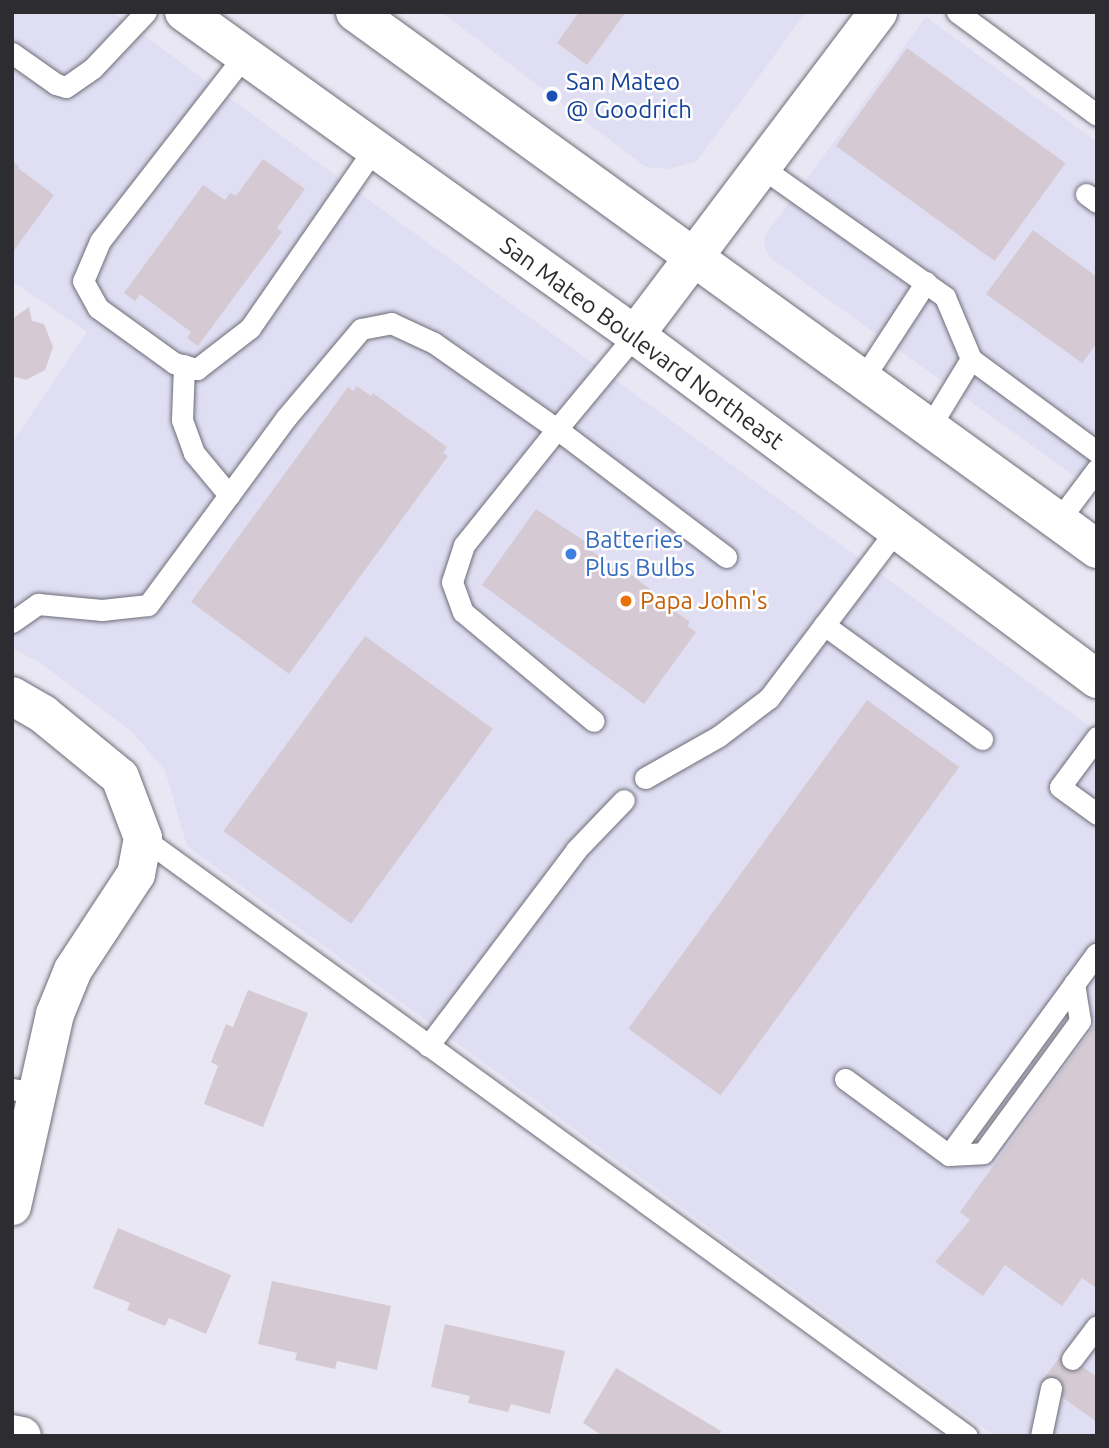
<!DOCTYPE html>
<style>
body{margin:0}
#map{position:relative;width:1109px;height:1448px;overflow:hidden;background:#e8e7f3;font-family:Ubuntu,sans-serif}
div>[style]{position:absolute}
.built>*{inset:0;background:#dfdef2}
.building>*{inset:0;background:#d5cad3;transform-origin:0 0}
.roads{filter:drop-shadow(0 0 2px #6e6d78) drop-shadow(0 0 2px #6e6d78)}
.service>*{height:21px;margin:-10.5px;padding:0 10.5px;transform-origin:10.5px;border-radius:10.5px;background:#fff}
.minor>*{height:38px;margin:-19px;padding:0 19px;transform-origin:19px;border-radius:19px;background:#fff}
.secondary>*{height:38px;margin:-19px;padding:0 19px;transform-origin:19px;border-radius:19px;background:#fff}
.dots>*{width:19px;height:19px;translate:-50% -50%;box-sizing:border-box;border:4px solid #fff;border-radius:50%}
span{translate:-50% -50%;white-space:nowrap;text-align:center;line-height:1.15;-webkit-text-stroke:5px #fff;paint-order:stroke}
.transit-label{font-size:24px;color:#164399}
.left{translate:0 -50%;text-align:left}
.street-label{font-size:24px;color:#2d2d31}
.shop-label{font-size:24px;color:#366cbe}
.food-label{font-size:24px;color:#c56008}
.frame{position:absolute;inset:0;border:14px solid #2d2d31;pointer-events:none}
</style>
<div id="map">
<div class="built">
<div style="clip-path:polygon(12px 12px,112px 12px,1097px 732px,1097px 1436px,995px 1436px,187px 846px,165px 770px,130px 730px,42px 664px,12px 648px,12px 443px,87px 332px,12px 281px)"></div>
<div style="clip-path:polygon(441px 12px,806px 12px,697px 161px,668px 169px,646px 167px)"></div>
<div style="clip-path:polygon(926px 17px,1097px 142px,1097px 492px,769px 257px,764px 244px,766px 234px)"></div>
</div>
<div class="building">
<div style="clip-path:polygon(579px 12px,626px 12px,587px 65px,557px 43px)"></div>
<div style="left:907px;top:48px;width:196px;height:121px;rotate:36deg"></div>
<div style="clip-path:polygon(263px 159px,305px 189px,277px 228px,282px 232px,198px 346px,187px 338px,191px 332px,140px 294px,135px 301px,124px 293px,203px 185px,225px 200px,230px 193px,236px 196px)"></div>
<div style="clip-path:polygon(12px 161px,19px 166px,18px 168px,54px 195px,12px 253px)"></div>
<div style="clip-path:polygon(1033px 230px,1097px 277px,1097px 343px,1082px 363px,986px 294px)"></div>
<div style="clip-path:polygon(29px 307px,32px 321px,44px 324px,53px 347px,45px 370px,26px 380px,12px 376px,12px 319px)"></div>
<div style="clip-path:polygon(357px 386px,371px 396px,373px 393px,447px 447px,443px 453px,448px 456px,289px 674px,191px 602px,348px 387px,353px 391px)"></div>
<div style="clip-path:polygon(536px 509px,592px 546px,589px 549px,606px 561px,603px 564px,611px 570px,616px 563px,650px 589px,649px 592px,690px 622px,687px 626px,696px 632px,644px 704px,482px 585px)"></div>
<div style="left:365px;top:636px;width:158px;height:241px;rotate:36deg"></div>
<div style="left:867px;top:700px;width:114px;height:406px;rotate:36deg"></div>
<div style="clip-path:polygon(248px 990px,308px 1013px,263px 1127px,204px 1104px,218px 1066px,211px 1062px,226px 1024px,233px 1027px)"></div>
<div style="clip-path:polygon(1097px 1022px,1097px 1284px,1095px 1287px,1082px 1278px,1062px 1306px,1005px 1265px,983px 1296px,935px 1262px,970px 1220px,960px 1212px)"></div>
<div style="clip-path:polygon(118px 1228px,231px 1275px,206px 1334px,169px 1318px,165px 1326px,127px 1310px,130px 1303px,93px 1288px)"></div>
<div style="clip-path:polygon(272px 1281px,391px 1306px,377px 1370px,337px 1361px,335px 1369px,295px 1360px,297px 1353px,258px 1344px)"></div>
<div style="clip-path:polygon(445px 1324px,565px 1351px,550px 1414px,511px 1404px,508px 1412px,468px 1403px,470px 1396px,431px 1387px)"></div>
<div style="clip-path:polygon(1063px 1353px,1097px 1377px,1097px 1422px,1041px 1382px)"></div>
<div style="clip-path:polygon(616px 1368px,721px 1431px,718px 1436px,603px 1436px,583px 1423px)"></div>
</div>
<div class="roads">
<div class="service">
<div style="left:957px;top:12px;width:174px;rotate:36.3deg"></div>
<div style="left:12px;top:53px;width:54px;rotate:35.2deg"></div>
<div style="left:56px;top:84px;width:10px;rotate:17deg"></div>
<div style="left:66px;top:87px;width:33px;rotate:-35deg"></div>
<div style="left:93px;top:68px;width:77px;rotate:-46.6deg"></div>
<div style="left:244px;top:56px;width:234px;rotate:127.9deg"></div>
<div style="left:100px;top:241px;width:43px;rotate:113deg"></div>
<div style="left:83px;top:281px;width:31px;rotate:61deg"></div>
<div style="left:98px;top:308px;width:94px;rotate:35.9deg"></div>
<div style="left:174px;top:363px;width:24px;rotate:15deg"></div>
<div style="left:197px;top:369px;width:67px;rotate:-37.7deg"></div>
<div style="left:250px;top:328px;width:218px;rotate:-55.3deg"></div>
<div style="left:761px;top:167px;width:225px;rotate:35.2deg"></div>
<div style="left:945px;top:297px;width:67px;rotate:67.2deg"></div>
<div style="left:971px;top:359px;width:157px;rotate:36.4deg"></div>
<div style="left:1086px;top:194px;width:14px;rotate:36deg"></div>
<div style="left:635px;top:335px;width:122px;rotate:129.7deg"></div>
<div style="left:557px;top:429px;width:212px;rotate:37.1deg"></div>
<div style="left:184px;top:365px;width:55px;rotate:92.1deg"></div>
<div style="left:182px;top:420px;width:35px;rotate:70deg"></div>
<div style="left:194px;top:453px;width:55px;rotate:50.2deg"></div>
<div style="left:862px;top:380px;width:117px;rotate:-56.9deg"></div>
<div style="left:929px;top:428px;width:81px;rotate:-58.7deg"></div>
<div style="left:1058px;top:521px;width:65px;rotate:-53.1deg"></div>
<div style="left:12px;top:622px;width:32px;rotate:-35deg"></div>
<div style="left:38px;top:604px;width:64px;rotate:5.4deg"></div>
<div style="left:102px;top:610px;width:46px;rotate:-6.2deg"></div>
<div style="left:148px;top:605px;width:231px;rotate:-53.6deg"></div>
<div style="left:285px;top:419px;width:118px;rotate:-49.8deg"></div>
<div style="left:361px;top:329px;width:31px;rotate:-11deg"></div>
<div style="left:391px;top:323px;width:47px;rotate:24.9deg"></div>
<div style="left:434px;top:343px;width:150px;rotate:35deg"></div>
<div style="left:557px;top:429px;width:149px;rotate:128.7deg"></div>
<div style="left:464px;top:545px;width:39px;rotate:108deg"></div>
<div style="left:452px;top:582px;width:32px;rotate:70deg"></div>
<div style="left:463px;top:612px;width:170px;rotate:39.8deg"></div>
<div style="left:824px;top:625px;width:195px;rotate:35.8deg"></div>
<div style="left:1097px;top:737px;width:62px;rotate:126.5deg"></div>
<div style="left:1060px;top:787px;width:46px;rotate:36.1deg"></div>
<div style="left:645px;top:778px;width:85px;rotate:-29.6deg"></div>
<div style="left:719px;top:736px;width:63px;rotate:-37.2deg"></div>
<div style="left:769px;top:698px;width:211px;rotate:-52.9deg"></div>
<div style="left:143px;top:838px;width:1018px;rotate:35.97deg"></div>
<div style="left:428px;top:1046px;width:246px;rotate:-52.9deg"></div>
<div style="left:576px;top:850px;width:69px;rotate:-46.2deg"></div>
<div style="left:845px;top:1079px;width:129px;rotate:36.2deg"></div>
<div style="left:949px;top:1155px;width:250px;rotate:-53.8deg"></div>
<div style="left:12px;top:1089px;width:23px;rotate:10deg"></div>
<div style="left:949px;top:1155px;width:34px;rotate:-3deg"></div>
<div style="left:983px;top:1153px;width:164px;rotate:-53.7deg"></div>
<div style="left:1080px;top:1021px;width:38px;rotate:-99deg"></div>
<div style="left:1072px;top:1359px;width:41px;rotate:-52.9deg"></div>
<div style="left:1041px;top:1436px;width:49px;rotate:-78.2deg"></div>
</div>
<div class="minor">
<div style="left:635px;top:335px;width:404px;rotate:-53deg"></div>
<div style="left:12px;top:696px;width:36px;rotate:30deg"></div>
<div style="left:43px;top:714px;width:99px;rotate:39.3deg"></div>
<div style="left:120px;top:777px;width:65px;rotate:69.3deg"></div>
<div style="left:143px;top:838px;width:37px;rotate:101deg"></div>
<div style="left:136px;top:874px;width:115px;rotate:123.3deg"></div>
<div style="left:73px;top:970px;width:48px;rotate:112.2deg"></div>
<div style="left:55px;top:1014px;width:197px;rotate:102.6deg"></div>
<div style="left:12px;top:1434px;width:10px;rotate:11deg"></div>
</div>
<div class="secondary">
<div style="left:184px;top:12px;width:555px;rotate:35.61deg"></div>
<div style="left:635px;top:335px;width:576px;rotate:36.67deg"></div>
<div style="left:355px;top:12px;width:916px;rotate:35.89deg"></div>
</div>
</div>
<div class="dots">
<div style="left:552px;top:96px;background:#1a4fb4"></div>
<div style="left:571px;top:554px;background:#3f7fe0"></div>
<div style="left:626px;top:601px;background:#e8710a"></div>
</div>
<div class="transit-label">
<span class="left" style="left:566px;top:96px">San Mateo<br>@ Goodrich</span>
</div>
<div class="street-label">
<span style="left:642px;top:343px;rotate:36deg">San Mateo Boulevard Northeast</span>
</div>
<div class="shop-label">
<span class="left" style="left:585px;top:554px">Batteries<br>Plus Bulbs</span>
</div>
<div class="food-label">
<span class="left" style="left:640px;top:601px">Papa John's</span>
</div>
<div class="frame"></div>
</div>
